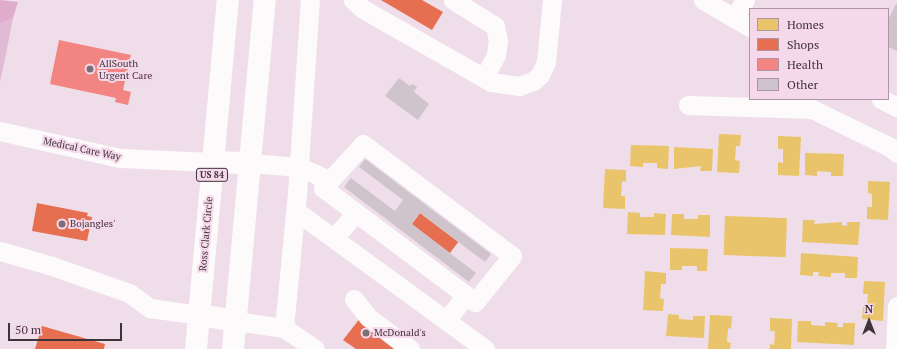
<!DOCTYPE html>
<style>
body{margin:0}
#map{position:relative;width:897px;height:349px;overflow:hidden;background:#efdee9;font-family:"PT Serif",serif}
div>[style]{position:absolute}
.green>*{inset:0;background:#e1bbd4}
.forest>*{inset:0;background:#e0acce}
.homes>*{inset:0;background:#e9c46a;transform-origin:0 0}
.shops>*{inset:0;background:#e76f51;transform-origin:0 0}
.health>*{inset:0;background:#f28482}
.building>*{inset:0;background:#d0c4cc}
.minor>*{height:19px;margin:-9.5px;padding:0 9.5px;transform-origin:9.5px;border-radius:9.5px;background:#fdfafc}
.highway>*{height:22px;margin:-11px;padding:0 11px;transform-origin:11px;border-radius:11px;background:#fdfafc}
.dots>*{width:11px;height:11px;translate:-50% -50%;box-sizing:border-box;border:2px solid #f5d8ea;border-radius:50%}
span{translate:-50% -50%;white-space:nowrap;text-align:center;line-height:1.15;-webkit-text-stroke:4px #f5d8ea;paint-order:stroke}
.shield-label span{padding:1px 3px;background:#f5d8ea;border:1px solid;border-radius:3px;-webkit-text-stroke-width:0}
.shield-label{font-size:9px;color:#3f333a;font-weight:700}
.poi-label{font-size:10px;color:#3f333a}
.left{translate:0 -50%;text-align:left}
.street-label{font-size:10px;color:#3f333a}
.legend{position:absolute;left:749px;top:8px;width:140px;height:92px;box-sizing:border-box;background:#f5d8ea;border:1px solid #ac96a4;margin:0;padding:5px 7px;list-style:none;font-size:12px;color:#3f333a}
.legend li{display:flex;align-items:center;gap:8px;height:20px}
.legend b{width:20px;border:1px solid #ac96a4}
.north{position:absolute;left:849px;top:301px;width:40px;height:40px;-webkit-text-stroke:3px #f5d8ea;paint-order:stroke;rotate:0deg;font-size:11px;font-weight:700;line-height:16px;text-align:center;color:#3f333a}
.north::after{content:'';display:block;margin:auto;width:14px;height:18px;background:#3f333a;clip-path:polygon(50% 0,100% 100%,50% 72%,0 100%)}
.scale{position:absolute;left:8px;top:323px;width:114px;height:18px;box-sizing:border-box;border:2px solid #3f333a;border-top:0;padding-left:5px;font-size:12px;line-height:14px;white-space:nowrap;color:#3f333a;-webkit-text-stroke:3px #f5d8ea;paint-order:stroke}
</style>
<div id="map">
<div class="green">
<div style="clip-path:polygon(13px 18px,7px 49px,0 82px,0 24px)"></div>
</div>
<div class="forest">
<div style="clip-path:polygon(0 0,18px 2px,13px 18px,0 24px)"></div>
</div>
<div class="homes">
<div style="clip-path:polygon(719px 134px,741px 135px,740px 146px,736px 146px,735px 160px,740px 161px,739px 173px,717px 172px)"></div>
<div style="clip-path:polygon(778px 136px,801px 137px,799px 176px,778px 175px,778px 162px,783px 163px,783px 149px,778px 149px)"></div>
<div style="clip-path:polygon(631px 145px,669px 146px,668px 169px,657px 168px,657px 163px,643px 163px,643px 167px,630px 166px)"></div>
<div style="clip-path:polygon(674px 147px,713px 149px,712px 171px,700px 171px,701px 166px,674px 169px)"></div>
<div style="clip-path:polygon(805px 153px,844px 154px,843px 176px,831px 176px,831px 172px,817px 171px,817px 176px,805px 175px)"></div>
<div style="clip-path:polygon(605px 169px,626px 170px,626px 182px,622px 181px,621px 196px,625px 196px,625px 209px,603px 208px)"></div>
<div style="clip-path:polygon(868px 181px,890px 182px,888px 220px,867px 219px,867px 207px,872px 207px,872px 194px,868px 193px)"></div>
<div style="clip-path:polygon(628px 212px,640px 213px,640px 217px,654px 217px,654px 213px,666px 214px,665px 235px,627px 234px)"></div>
<div style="clip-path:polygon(672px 214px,684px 214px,684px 219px,698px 219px,698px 215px,710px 215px,710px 237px,671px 235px)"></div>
<div style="left:725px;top:216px;width:62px;height:39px;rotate:2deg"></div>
<div style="clip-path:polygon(803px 220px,815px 220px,814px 224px,842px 222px,842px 225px,847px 226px,847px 222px,860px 222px,858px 245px,802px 242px)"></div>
<div style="clip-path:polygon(670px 248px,708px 249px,707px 271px,697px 271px,697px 266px,682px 266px,682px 270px,670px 270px)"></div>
<div style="clip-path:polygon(801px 253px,858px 257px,857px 278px,845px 278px,845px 273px,831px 273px,831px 277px,818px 276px,819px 272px,813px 272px,813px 276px,800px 275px)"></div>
<div style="clip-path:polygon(645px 271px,666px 273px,666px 284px,661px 284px,660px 298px,664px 299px,663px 311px,643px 310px)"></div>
<div style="clip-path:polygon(864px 281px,885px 282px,883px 321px,862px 319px,863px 307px,867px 307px,868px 294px,863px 294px)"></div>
<div style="clip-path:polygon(668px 314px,679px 315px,679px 319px,693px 320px,693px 316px,705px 316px,704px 338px,666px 336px)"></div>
<div style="clip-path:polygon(710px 315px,732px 316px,731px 329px,728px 328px,727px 342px,731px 343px,730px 349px,708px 349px)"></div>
<div style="clip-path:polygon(770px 318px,792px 319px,791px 349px,770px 349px,770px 344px,774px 345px,775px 331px,770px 331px)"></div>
<div style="clip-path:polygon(798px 321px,811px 321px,811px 325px,825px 326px,825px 322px,838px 323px,837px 327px,843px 327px,843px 323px,855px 323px,854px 345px,797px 342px)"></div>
</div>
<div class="shops">
<div style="clip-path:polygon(381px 0,422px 0,443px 12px,432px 30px)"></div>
<div style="clip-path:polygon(37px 203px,88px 213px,87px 216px,92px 217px,87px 241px,32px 231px)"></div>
<div style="left:420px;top:213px;width:48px;height:14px;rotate:37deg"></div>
<div style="clip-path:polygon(361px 317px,405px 349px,356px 349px,343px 340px)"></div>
<div style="clip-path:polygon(42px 326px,105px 344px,104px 349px,35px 349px)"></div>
</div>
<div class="health">
<div style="clip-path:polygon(59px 40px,131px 55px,123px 90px,131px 92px,128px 105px,115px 102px,116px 98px,50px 84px)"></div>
</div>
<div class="building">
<div style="clip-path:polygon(896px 4px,897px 4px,897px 51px,888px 47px,888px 20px)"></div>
<div style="clip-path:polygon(399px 78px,410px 86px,412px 84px,417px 87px,414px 92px,429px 104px,418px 120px,385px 96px)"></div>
<div style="clip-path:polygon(365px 159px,491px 254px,485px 262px,420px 213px,412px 224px,476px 273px,469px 282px,344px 187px,351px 178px,395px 211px,403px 200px,359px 167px)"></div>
</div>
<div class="minor">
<div style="left:353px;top:0;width:13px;rotate:42deg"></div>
<div style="left:363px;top:9px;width:147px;rotate:29.7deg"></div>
<div style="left:491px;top:82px;width:28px;rotate:8deg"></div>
<div style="left:519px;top:86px;width:15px;rotate:-20deg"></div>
<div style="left:533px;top:81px;width:9px;rotate:-41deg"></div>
<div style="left:540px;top:75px;width:14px;rotate:-65deg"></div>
<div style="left:546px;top:62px;width:62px;rotate:-84.5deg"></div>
<div style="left:453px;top:0;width:49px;rotate:31.8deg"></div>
<div style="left:495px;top:26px;width:14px;rotate:78deg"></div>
<div style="left:498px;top:40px;width:15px;rotate:98deg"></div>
<div style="left:496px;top:55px;width:26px;rotate:118deg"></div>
<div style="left:703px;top:0;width:54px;rotate:29.9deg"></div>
<div style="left:734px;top:18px;width:21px;rotate:-59deg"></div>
<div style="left:881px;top:99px;width:18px;rotate:27deg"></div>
<div style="left:688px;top:105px;width:124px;rotate:1.8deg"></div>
<div style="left:812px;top:109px;width:87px;rotate:26deg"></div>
<div style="left:890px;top:147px;width:9px;rotate:41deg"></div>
<div style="left:0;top:131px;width:123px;rotate:12.7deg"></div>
<div style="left:120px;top:158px;width:93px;rotate:2.5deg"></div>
<div style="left:363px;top:144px;width:186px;rotate:36.9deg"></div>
<div style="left:512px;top:256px;width:59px;rotate:128.8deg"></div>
<div style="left:475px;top:302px;width:190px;rotate:-143.1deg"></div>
<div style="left:323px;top:188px;width:59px;rotate:-47.7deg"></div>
<div style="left:250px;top:163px;width:49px;rotate:4.7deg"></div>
<div style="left:299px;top:167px;width:33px;rotate:23deg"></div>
<div style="left:296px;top:211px;width:234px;rotate:36.1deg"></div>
<div style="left:334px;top:238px;width:33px;rotate:-49deg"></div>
<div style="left:0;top:251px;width:54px;rotate:16.1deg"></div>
<div style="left:52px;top:266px;width:82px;rotate:19.3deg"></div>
<div style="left:129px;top:293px;width:26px;rotate:36deg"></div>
<div style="left:150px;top:308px;width:49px;rotate:8.1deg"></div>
<div style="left:354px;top:299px;width:23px;rotate:52deg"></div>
<div style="left:368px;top:317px;width:53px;rotate:37.3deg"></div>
<div style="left:446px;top:320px;width:32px;rotate:-51deg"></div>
<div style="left:236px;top:321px;width:49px;rotate:8.3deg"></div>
<div style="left:284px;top:328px;width:135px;rotate:-84.5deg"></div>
<div style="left:297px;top:194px;width:194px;rotate:-86.2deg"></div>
<div style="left:284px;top:328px;width:37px;rotate:34deg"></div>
<div style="left:895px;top:349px;width:43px;rotate:-87.3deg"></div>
</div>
<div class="highway">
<div style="left:213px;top:162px;width:37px;rotate:2deg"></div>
<div style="left:199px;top:315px;width:37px;rotate:9deg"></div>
<div style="left:196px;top:349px;width:350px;rotate:-84.8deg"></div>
<div style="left:233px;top:349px;width:350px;rotate:-84.8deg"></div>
</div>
<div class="dots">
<div style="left:90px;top:69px;background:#7d6f77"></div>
<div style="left:62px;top:224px;background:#7d6f77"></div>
<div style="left:366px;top:333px;background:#7d6f77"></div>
</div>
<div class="shield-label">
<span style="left:212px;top:175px">US 84</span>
</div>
<div class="poi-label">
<span class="left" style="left:99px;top:69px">AllSouth<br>Urgent Care</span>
<span class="left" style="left:70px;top:224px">Bojangles'</span>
<span class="left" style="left:374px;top:333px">McDonald's</span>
</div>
<div class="street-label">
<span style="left:82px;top:149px;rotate:12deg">Medical Care Way</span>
<span style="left:206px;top:234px;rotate:-85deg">Ross Clark Circle</span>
</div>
<ul class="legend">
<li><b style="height:11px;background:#e9c46a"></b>Homes</li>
<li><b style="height:11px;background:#e76f51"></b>Shops</li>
<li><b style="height:11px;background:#f28482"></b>Health</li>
<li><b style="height:11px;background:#d0c4cc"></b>Other</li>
</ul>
<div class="north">N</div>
<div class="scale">50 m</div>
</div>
